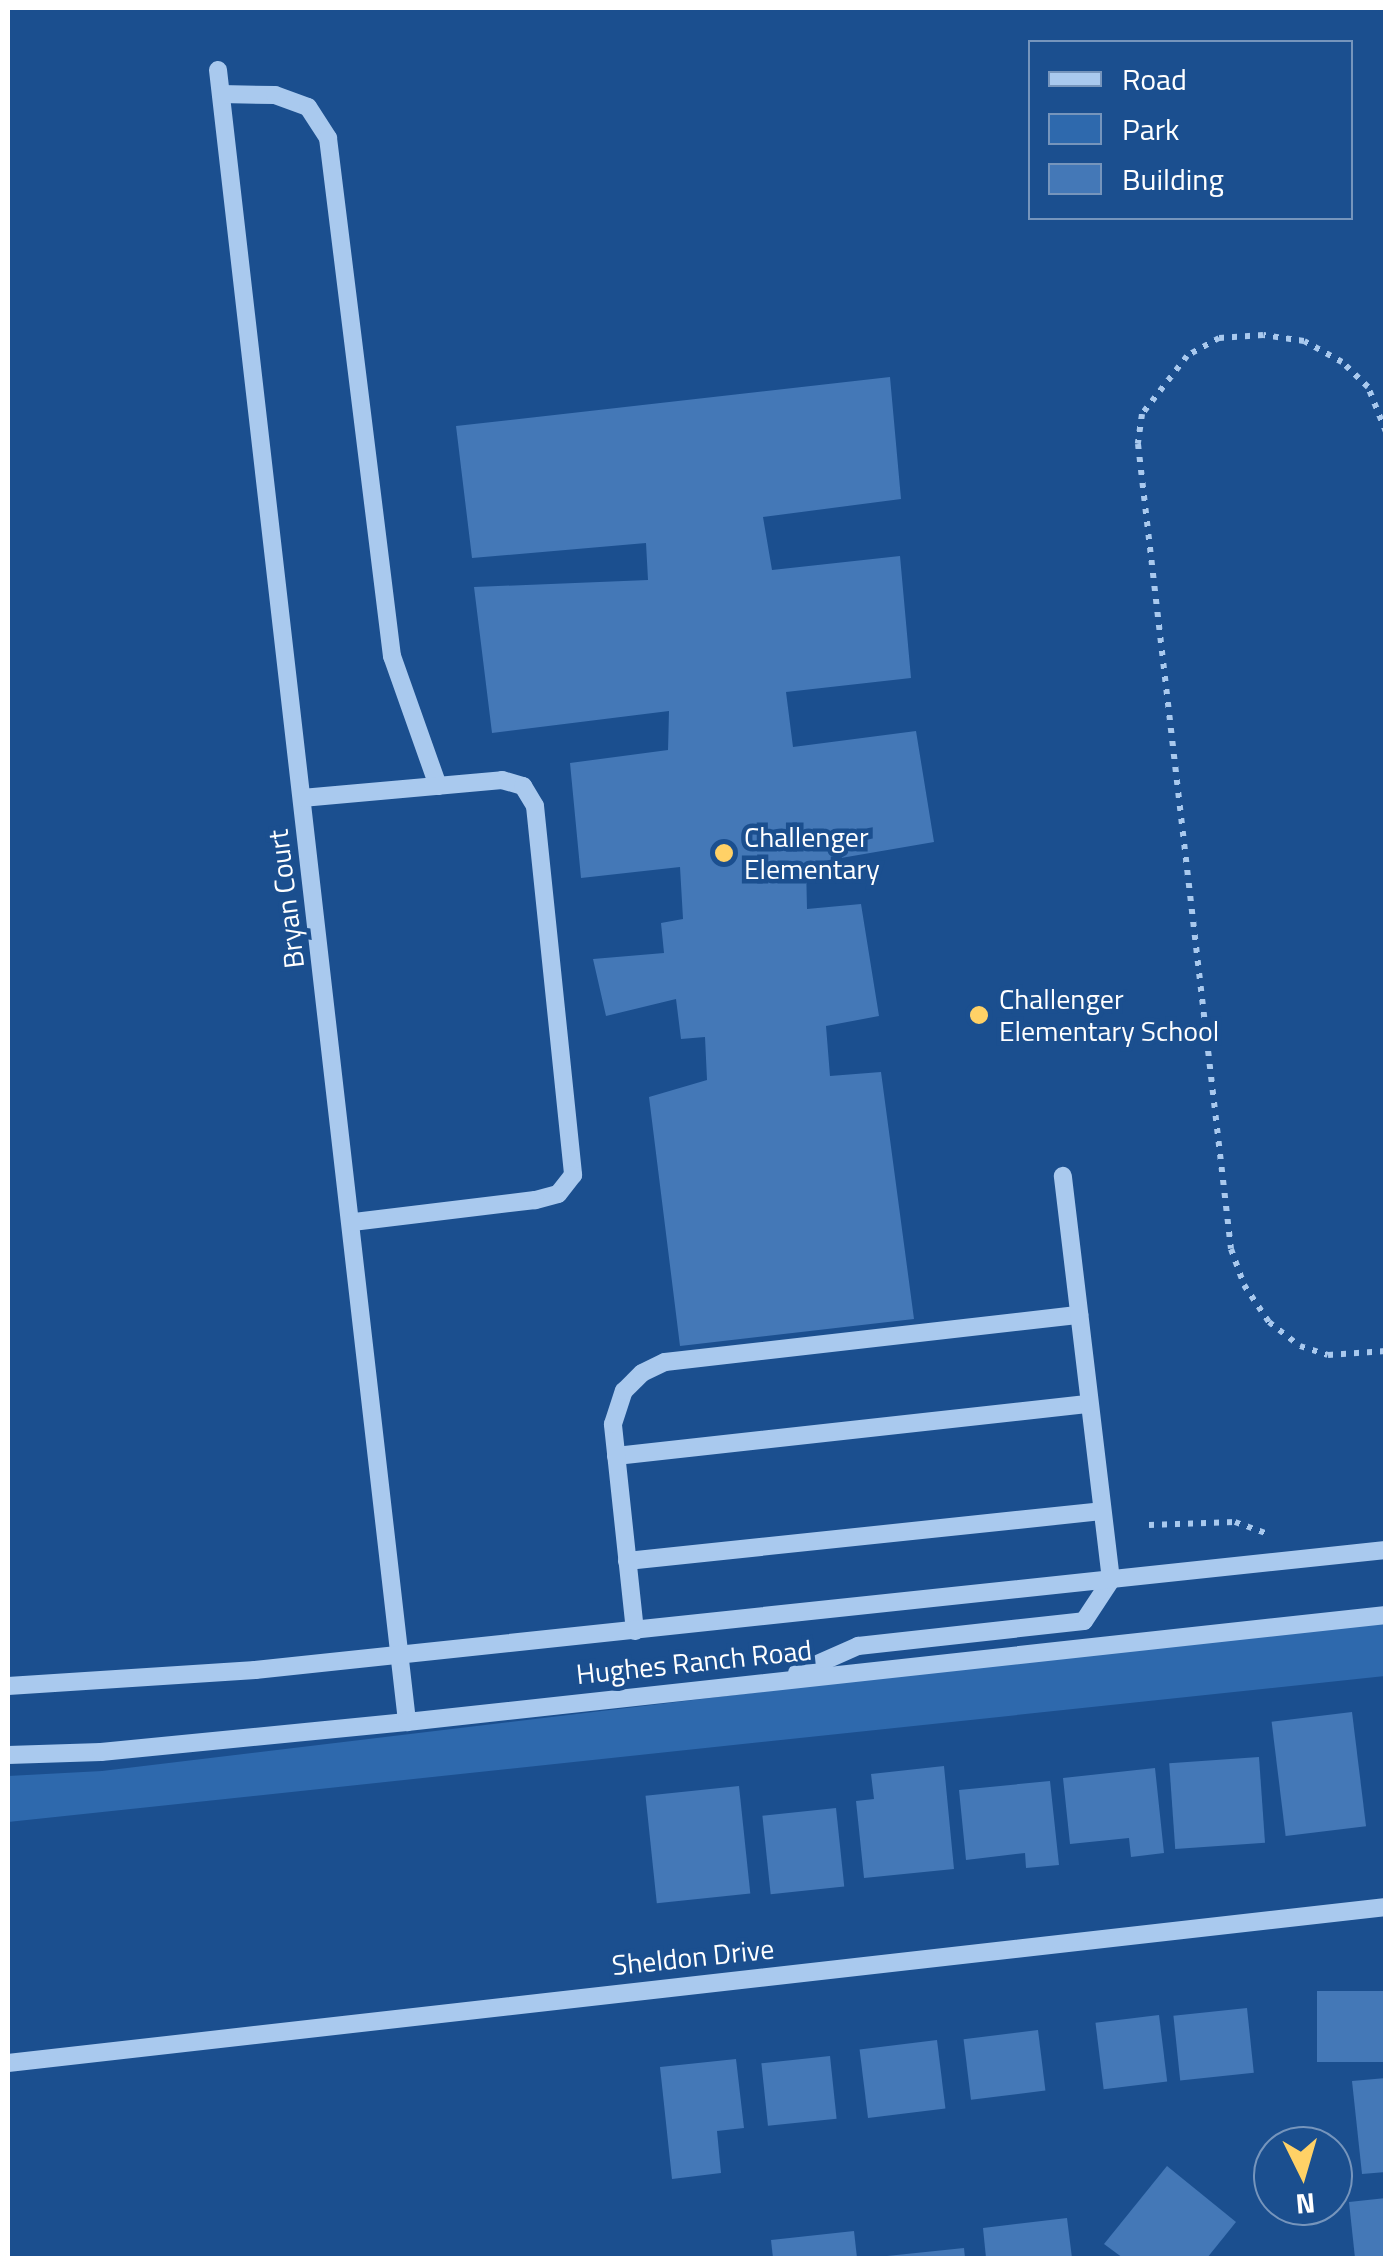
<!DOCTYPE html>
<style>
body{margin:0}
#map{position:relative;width:1393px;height:2266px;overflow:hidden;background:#1b4f8f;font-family:"Titillium Web",sans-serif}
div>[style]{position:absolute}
.green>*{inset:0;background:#2e69ad}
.building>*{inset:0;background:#4478b7;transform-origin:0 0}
.path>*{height:6px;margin-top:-3px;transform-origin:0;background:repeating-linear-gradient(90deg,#a9c9ee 0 5px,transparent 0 13px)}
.minor>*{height:18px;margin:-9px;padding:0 9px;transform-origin:9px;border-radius:9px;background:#a9c9ee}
.dots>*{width:28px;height:28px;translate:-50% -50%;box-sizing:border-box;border:5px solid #1b4f8f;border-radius:50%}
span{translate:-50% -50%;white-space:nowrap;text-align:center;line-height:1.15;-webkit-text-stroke:9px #1b4f8f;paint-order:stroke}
.poi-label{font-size:28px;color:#fff}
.left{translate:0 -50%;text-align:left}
.street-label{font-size:28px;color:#fff}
.frame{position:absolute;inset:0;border:10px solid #fff;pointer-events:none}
.legend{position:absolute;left:1028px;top:40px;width:325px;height:180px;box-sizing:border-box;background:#1b4f8f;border:2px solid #7695bc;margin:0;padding:12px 18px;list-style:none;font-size:30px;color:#fff}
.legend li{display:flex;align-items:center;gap:20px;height:50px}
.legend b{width:50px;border:2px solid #7695bc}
.north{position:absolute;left:1253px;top:2126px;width:100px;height:100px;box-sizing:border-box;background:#1b4f8f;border:2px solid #7695bc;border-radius:50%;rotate:175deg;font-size:28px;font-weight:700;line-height:40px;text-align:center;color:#fff}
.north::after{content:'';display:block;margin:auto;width:35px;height:45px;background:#ffd166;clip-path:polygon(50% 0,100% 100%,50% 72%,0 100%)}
</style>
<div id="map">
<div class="green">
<div style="clip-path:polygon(1385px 1617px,1385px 1676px,8px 1822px,8px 1776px,102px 1771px)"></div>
</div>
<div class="building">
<div style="clip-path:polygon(890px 377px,901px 499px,763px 517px,772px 570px,900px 556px,911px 678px,786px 692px,793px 747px,916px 731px,934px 842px,806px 864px,807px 909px,861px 904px,879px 1016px,826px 1026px,830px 1076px,881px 1072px,914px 1319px,680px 1346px,649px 1097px,707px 1080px,705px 1037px,681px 1039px,676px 999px,606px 1016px,593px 959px,664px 953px,661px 923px,683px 919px,680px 867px,581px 878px,570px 763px,668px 750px,669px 711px,492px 733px,474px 587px,648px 580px,646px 543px,472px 558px,456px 426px)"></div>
<div style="left:1352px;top:1712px;width:115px;height:81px;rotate:83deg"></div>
<div style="left:1259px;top:1757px;width:86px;height:90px;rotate:86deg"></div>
<div style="clip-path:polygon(944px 1766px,954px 1869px,864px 1878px,856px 1801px,874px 1799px,871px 1774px)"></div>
<div style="clip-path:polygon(1155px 1768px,1164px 1853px,1131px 1857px,1129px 1838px,1070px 1844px,1063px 1778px)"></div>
<div style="clip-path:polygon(1050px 1781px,1059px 1865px,1026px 1868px,1025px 1853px,966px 1860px,959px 1790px)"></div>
<div style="left:739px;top:1786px;width:108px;height:94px;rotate:84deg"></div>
<div style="left:836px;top:1808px;width:79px;height:74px;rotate:84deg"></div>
<div style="left:1386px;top:1991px;width:71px;height:69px;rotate:90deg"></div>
<div style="left:1247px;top:2008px;width:65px;height:74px;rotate:84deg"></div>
<div style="left:1159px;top:2015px;width:67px;height:64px;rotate:83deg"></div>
<div style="left:1038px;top:2030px;width:61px;height:75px;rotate:83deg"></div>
<div style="left:937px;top:2040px;width:69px;height:78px;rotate:83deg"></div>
<div style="left:830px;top:2056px;width:63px;height:69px;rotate:84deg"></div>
<div style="clip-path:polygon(736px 2059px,744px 2128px,717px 2131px,721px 2173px,672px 2179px,660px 2067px)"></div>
<div style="clip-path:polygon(1386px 2078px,1386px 2172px,1362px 2174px,1352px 2081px)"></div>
<div style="clip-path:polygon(1167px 2166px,1236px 2222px,1207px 2258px,1123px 2258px,1104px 2244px)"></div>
<div style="clip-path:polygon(1386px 2198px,1386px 2258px,1355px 2258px,1349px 2202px)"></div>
<div style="clip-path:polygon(1067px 2218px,1072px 2258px,986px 2258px,983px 2228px)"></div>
<div style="clip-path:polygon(854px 2231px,857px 2258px,773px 2258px,771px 2240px)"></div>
<div style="clip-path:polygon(964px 2248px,965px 2258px,887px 2258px,887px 2256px)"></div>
</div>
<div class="path">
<div style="left:1386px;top:432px;width:48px;rotate:-111.8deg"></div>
<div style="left:1368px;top:387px;width:36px;rotate:-136deg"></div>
<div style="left:1342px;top:362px;width:43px;rotate:-151.1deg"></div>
<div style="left:1304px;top:341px;width:41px;rotate:-171.7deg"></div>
<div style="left:1263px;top:335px;width:44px;rotate:176.1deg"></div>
<div style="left:1219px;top:338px;width:37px;rotate:151deg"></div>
<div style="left:1187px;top:356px;width:73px;rotate:127.8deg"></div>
<div style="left:1142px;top:414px;width:30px;rotate:98deg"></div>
<div style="left:1138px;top:444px;width:810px;rotate:83.41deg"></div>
<div style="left:1231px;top:1249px;width:38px;rotate:70deg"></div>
<div style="left:1244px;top:1285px;width:45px;rotate:56deg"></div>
<div style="left:1269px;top:1322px;width:39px;rotate:38deg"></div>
<div style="left:1300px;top:1346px;width:29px;rotate:18deg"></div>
<div style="left:1328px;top:1355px;width:58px;rotate:-3.9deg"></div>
<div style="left:1149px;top:1525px;width:86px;rotate:-2deg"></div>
<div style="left:1235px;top:1522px;width:33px;rotate:20deg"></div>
</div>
<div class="minor">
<div style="left:218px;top:70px;width:1663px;rotate:83.47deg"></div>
<div style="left:221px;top:94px;width:54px;rotate:1.1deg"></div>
<div style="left:275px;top:95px;width:35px;rotate:20deg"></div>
<div style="left:308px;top:107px;width:37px;rotate:57deg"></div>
<div style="left:328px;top:138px;width:522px;rotate:82.96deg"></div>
<div style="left:392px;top:656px;width:138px;rotate:70.5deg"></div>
<div style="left:302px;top:798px;width:201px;rotate:-5.1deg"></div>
<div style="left:502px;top:780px;width:22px;rotate:16deg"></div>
<div style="left:523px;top:786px;width:23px;rotate:59deg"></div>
<div style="left:535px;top:806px;width:371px;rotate:84.1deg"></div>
<div style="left:573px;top:1175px;width:24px;rotate:128deg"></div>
<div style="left:558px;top:1194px;width:24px;rotate:165deg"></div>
<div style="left:535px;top:1200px;width:184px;rotate:173.1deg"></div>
<div style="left:616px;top:1456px;width:476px;rotate:-6.3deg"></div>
<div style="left:627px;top:1561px;width:477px;rotate:-6deg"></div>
<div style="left:635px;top:1631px;width:208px;rotate:-96.1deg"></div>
<div style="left:613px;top:1424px;width:35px;rotate:-72deg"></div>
<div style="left:624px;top:1391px;width:25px;rotate:-45deg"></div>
<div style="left:642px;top:1373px;width:25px;rotate:-26deg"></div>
<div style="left:665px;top:1362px;width:417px;rotate:-6.5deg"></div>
<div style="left:797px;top:1673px;width:67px;rotate:-23.9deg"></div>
<div style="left:858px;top:1646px;width:227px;rotate:-6.3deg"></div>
<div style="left:1084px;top:1621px;width:49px;rotate:-56.6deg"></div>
<div style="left:1111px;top:1580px;width:407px;rotate:-96.8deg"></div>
<div style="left:8px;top:1686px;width:248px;rotate:-3.7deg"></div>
<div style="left:255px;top:1670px;width:1137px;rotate:-6.06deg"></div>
<div style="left:8px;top:1755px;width:93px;rotate:-1.8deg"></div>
<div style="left:101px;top:1752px;width:307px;rotate:-5.6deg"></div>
<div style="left:407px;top:1722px;width:985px;rotate:-6.24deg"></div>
<div style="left:8px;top:2063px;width:1387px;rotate:-6.46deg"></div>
</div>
<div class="dots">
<div style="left:724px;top:853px;background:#ffd166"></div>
<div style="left:979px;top:1015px;background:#ffd166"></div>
</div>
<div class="poi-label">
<span class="left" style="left:744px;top:853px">Challenger<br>Elementary</span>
<span class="left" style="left:999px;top:1015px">Challenger<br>Elementary School</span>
</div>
<div class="street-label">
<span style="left:286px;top:899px;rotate:-97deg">Bryan Court</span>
<span style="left:694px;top:1662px;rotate:-6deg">Hughes Ranch Road</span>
<span style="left:693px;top:1957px;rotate:-6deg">Sheldon Drive</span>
</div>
<div class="frame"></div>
<ul class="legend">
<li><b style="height:12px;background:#a9c9ee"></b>Road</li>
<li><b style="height:28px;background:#2e69ad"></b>Park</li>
<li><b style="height:28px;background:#4478b7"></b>Building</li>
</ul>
<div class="north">N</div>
</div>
